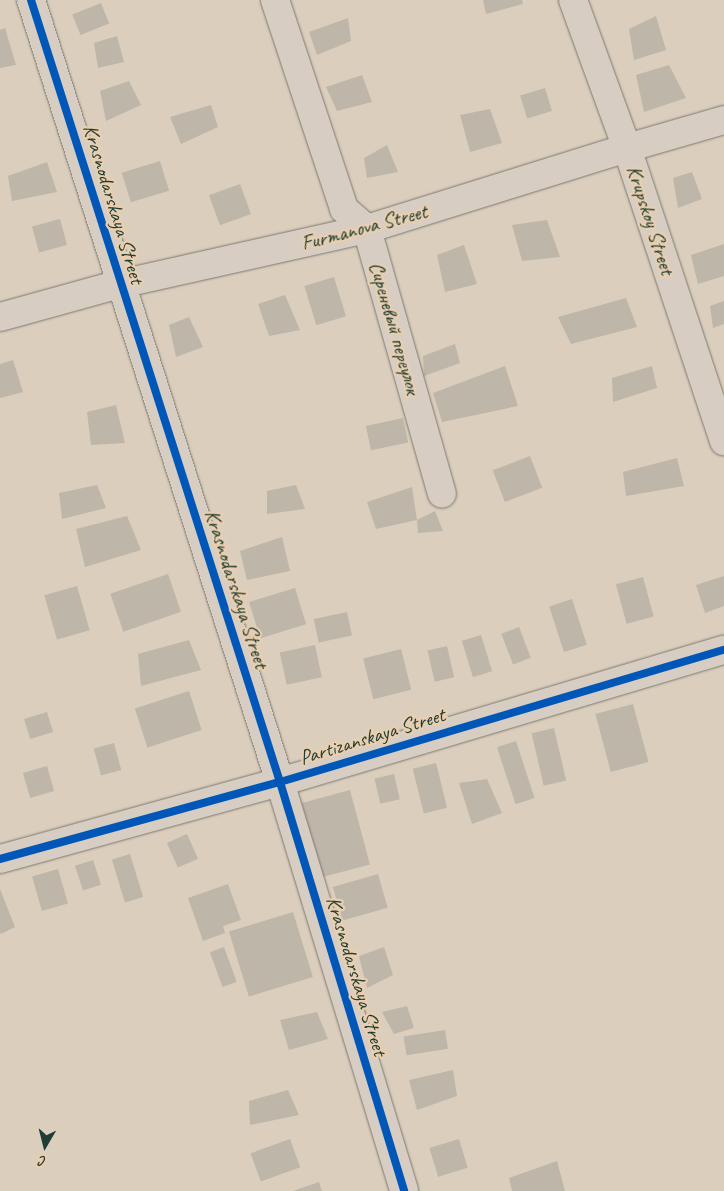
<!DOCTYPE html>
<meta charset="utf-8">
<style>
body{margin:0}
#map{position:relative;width:724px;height:1191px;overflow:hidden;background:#dccebd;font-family:Caveat,sans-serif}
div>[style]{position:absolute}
.building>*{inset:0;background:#beb6a9;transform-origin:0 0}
.roads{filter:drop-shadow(0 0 1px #7a796f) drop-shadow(0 0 1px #7a796f)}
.minor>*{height:28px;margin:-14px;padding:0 14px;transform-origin:14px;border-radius:14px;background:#d7cdc2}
.cycleway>*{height:8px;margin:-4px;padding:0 4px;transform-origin:4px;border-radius:4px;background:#0057b8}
span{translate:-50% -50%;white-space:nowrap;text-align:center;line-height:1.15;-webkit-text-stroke:4.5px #e9cfb0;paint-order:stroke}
.street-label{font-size:21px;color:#1f3d34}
.north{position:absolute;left:20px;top:1121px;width:50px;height:50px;-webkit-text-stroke:4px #e9cfb0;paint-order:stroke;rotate:188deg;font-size:14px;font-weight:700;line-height:20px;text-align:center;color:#1f3d34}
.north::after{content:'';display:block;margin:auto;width:18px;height:22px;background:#1f3d34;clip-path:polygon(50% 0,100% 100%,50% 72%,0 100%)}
</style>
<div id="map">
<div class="building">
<div style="clip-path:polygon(483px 0,522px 0,523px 4px,486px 14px)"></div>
<div style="left:101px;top:3px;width:22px;height:31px;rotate:68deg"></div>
<div style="clip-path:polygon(656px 16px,666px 50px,634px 60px,629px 29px)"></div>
<div style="clip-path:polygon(348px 18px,351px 41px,317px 55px,309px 32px)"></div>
<div style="clip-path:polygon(5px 28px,16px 65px,0 68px,0 30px)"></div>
<div style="clip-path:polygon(117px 36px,124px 62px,98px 68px,94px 43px)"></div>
<div style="clip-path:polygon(669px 65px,686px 98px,644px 112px,636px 75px)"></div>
<div style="clip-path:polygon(362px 75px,372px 102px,337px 111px,326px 87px)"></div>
<div style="clip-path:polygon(129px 81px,141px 105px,106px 121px,100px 91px)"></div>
<div style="left:545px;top:88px;width:24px;height:26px;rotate:73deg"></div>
<div style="clip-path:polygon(211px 105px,218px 127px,181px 144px,170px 117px)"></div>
<div style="clip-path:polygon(490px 109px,502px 143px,470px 152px,460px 115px)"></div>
<div style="clip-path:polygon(387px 145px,398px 172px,367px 178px,364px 158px)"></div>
<div style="left:160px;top:161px;width:31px;height:40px;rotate:73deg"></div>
<div style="clip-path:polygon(47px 162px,57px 192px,12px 201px,8px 176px)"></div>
<div style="clip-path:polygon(692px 172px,702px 199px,678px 208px,673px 178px)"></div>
<div style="left:240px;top:184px;width:32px;height:33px;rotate:70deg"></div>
<div style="left:60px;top:219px;width:27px;height:29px;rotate:75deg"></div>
<div style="clip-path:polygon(547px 220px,560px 257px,522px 261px,512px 225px)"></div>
<div style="clip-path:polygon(724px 244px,724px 276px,698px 284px,691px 255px)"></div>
<div style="clip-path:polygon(464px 245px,477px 284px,445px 292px,437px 255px)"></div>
<div style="left:334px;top:277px;width:41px;height:31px;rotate:73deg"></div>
<div style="clip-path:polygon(285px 295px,300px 330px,269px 336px,258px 304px)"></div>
<div style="clip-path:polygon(626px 298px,637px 327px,571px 344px,558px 317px)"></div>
<div style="clip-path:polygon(724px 301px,724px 324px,713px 328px,710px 306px)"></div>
<div style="clip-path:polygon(189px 317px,203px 347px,176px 357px,169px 325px)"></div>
<div style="clip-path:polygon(455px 344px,460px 363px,424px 376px,423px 356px)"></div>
<div style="clip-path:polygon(13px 360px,23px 392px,0 398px,0 364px)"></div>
<div style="clip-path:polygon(505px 366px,518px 406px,442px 422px,433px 393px)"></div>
<div style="clip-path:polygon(652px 366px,657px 388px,613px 402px,612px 378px)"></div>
<div style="clip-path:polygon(116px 405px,125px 443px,91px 445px,87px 412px)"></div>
<div style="left:403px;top:418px;width:25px;height:38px;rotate:78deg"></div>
<div style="left:530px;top:456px;width:34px;height:40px;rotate:69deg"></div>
<div style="clip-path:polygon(677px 458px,684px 486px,626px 496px,623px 472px)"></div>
<div style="clip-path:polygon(97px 485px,106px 508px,62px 519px,59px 493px)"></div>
<div style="clip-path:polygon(296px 485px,305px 509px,267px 514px,267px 491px)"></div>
<div style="clip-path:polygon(412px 487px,417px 520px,376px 529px,367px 502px)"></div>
<div style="clip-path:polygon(435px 511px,443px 531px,418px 533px,417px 520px)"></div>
<div style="clip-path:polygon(127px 516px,141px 550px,85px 567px,76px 529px)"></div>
<div style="clip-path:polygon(282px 537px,290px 571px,247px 580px,240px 551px)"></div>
<div style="left:168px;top:574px;width:40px;height:61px;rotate:71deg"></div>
<div style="clip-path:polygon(724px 576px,724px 606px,705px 613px,696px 585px)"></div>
<div style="left:643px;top:577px;width:41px;height:28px;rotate:75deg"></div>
<div style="left:77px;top:586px;width:46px;height:34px;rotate:74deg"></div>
<div style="left:295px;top:588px;width:38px;height:48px;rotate:73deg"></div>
<div style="left:572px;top:599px;width:48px;height:24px;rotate:72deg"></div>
<div style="left:347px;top:612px;width:24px;height:34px;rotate:78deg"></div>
<div style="left:519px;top:627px;width:33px;height:19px;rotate:69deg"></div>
<div style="left:481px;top:635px;width:38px;height:20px;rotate:73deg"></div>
<div style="clip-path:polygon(189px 640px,201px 670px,141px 686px,138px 654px)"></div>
<div style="left:315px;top:645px;width:33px;height:36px;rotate:78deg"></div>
<div style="left:447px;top:646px;width:32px;height:20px;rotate:77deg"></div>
<div style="left:401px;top:649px;width:42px;height:39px;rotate:76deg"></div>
<div style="left:189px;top:691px;width:41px;height:57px;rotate:72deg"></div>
<div style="left:633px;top:704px;width:60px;height:39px;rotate:75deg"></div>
<div style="left:47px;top:712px;width:21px;height:24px;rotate:73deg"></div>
<div style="left:554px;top:728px;width:54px;height:23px;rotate:77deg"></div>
<div style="left:516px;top:741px;width:60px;height:20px;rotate:72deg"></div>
<div style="left:114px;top:743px;width:28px;height:21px;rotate:75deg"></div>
<div style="left:436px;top:763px;width:46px;height:24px;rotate:76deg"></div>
<div style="left:47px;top:766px;width:26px;height:25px;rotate:74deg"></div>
<div style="left:394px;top:774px;width:26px;height:20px;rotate:77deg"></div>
<div style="clip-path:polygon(487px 779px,502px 813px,472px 824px,459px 783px)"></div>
<div style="left:350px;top:790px;width:77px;height:50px;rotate:75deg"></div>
<div style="left:187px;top:834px;width:27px;height:22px;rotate:66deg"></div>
<div style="left:130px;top:854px;width:45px;height:19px;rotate:73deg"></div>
<div style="left:93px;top:860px;width:26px;height:19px;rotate:72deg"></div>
<div style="left:58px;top:869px;width:36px;height:27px;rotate:74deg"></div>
<div style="left:378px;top:874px;width:35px;height:47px;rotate:74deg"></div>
<div style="clip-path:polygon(228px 884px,241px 920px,223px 926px,225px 933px,203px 941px,188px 898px)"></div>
<div style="clip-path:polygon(0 889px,15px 927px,1px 934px,0 932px)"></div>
<div style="left:293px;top:912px;width:68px;height:67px;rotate:73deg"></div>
<div style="left:224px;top:947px;width:37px;height:15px;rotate:70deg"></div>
<div style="clip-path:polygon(384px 947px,393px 975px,367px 988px,359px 956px)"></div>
<div style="clip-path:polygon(407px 1006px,414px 1028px,394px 1034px,382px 1012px)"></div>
<div style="clip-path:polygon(317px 1012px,328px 1039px,289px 1050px,280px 1020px)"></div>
<div style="left:445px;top:1030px;width:19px;height:42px;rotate:81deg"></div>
<div style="clip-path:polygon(453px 1070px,457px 1096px,417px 1110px,409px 1080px)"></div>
<div style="clip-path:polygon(288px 1090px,299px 1115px,250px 1125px,249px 1101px)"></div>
<div style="left:290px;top:1139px;width:30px;height:42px;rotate:70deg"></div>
<div style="left:459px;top:1139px;width:30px;height:31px;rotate:73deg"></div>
<div style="clip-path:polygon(557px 1161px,565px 1191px,512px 1191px,509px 1178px)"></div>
<div style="clip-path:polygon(319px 1182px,322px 1191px,293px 1191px)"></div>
</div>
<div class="roads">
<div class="minor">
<div style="left:31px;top:0;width:821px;rotate:72.34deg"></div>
<div style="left:280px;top:782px;width:427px;rotate:73.1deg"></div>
<div style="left:275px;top:0;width:220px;rotate:71.7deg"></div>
<div style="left:344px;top:209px;width:30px;rotate:41deg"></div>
<div style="left:367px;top:229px;width:275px;rotate:74.2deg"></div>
<div style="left:573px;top:0;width:158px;rotate:70deg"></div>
<div style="left:627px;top:148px;width:309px;rotate:71.7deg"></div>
<div style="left:0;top:317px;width:124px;rotate:-15.4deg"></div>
<div style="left:120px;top:284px;width:253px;rotate:-12.6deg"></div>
<div style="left:367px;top:229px;width:272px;rotate:-17.3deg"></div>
<div style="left:627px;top:148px;width:101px;rotate:-16.1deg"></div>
<div style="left:0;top:859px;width:290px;rotate:-15.4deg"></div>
<div style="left:280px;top:782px;width:463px;rotate:-16.6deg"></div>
</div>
</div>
<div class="cycleway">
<div style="left:31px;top:0;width:821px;rotate:72.34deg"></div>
<div style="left:280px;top:782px;width:427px;rotate:73.1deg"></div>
<div style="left:0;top:859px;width:290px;rotate:-15.4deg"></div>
<div style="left:280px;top:782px;width:463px;rotate:-16.6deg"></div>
</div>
<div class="street-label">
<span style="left:114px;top:204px;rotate:73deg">Krasnodarskaya Street</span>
<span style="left:651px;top:220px;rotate:72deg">Krupskoy Street</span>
<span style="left:364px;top:227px;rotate:-15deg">Furmanova Street</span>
<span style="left:395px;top:328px;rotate:74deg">Сиреневый переулок</span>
<span style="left:237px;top:589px;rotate:72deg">Krasnodarskaya Street</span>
<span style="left:372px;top:736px;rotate:-17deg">Partizanskaya Street</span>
<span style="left:357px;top:976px;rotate:73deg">Krasnodarskaya Street</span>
</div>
<div class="north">С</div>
</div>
